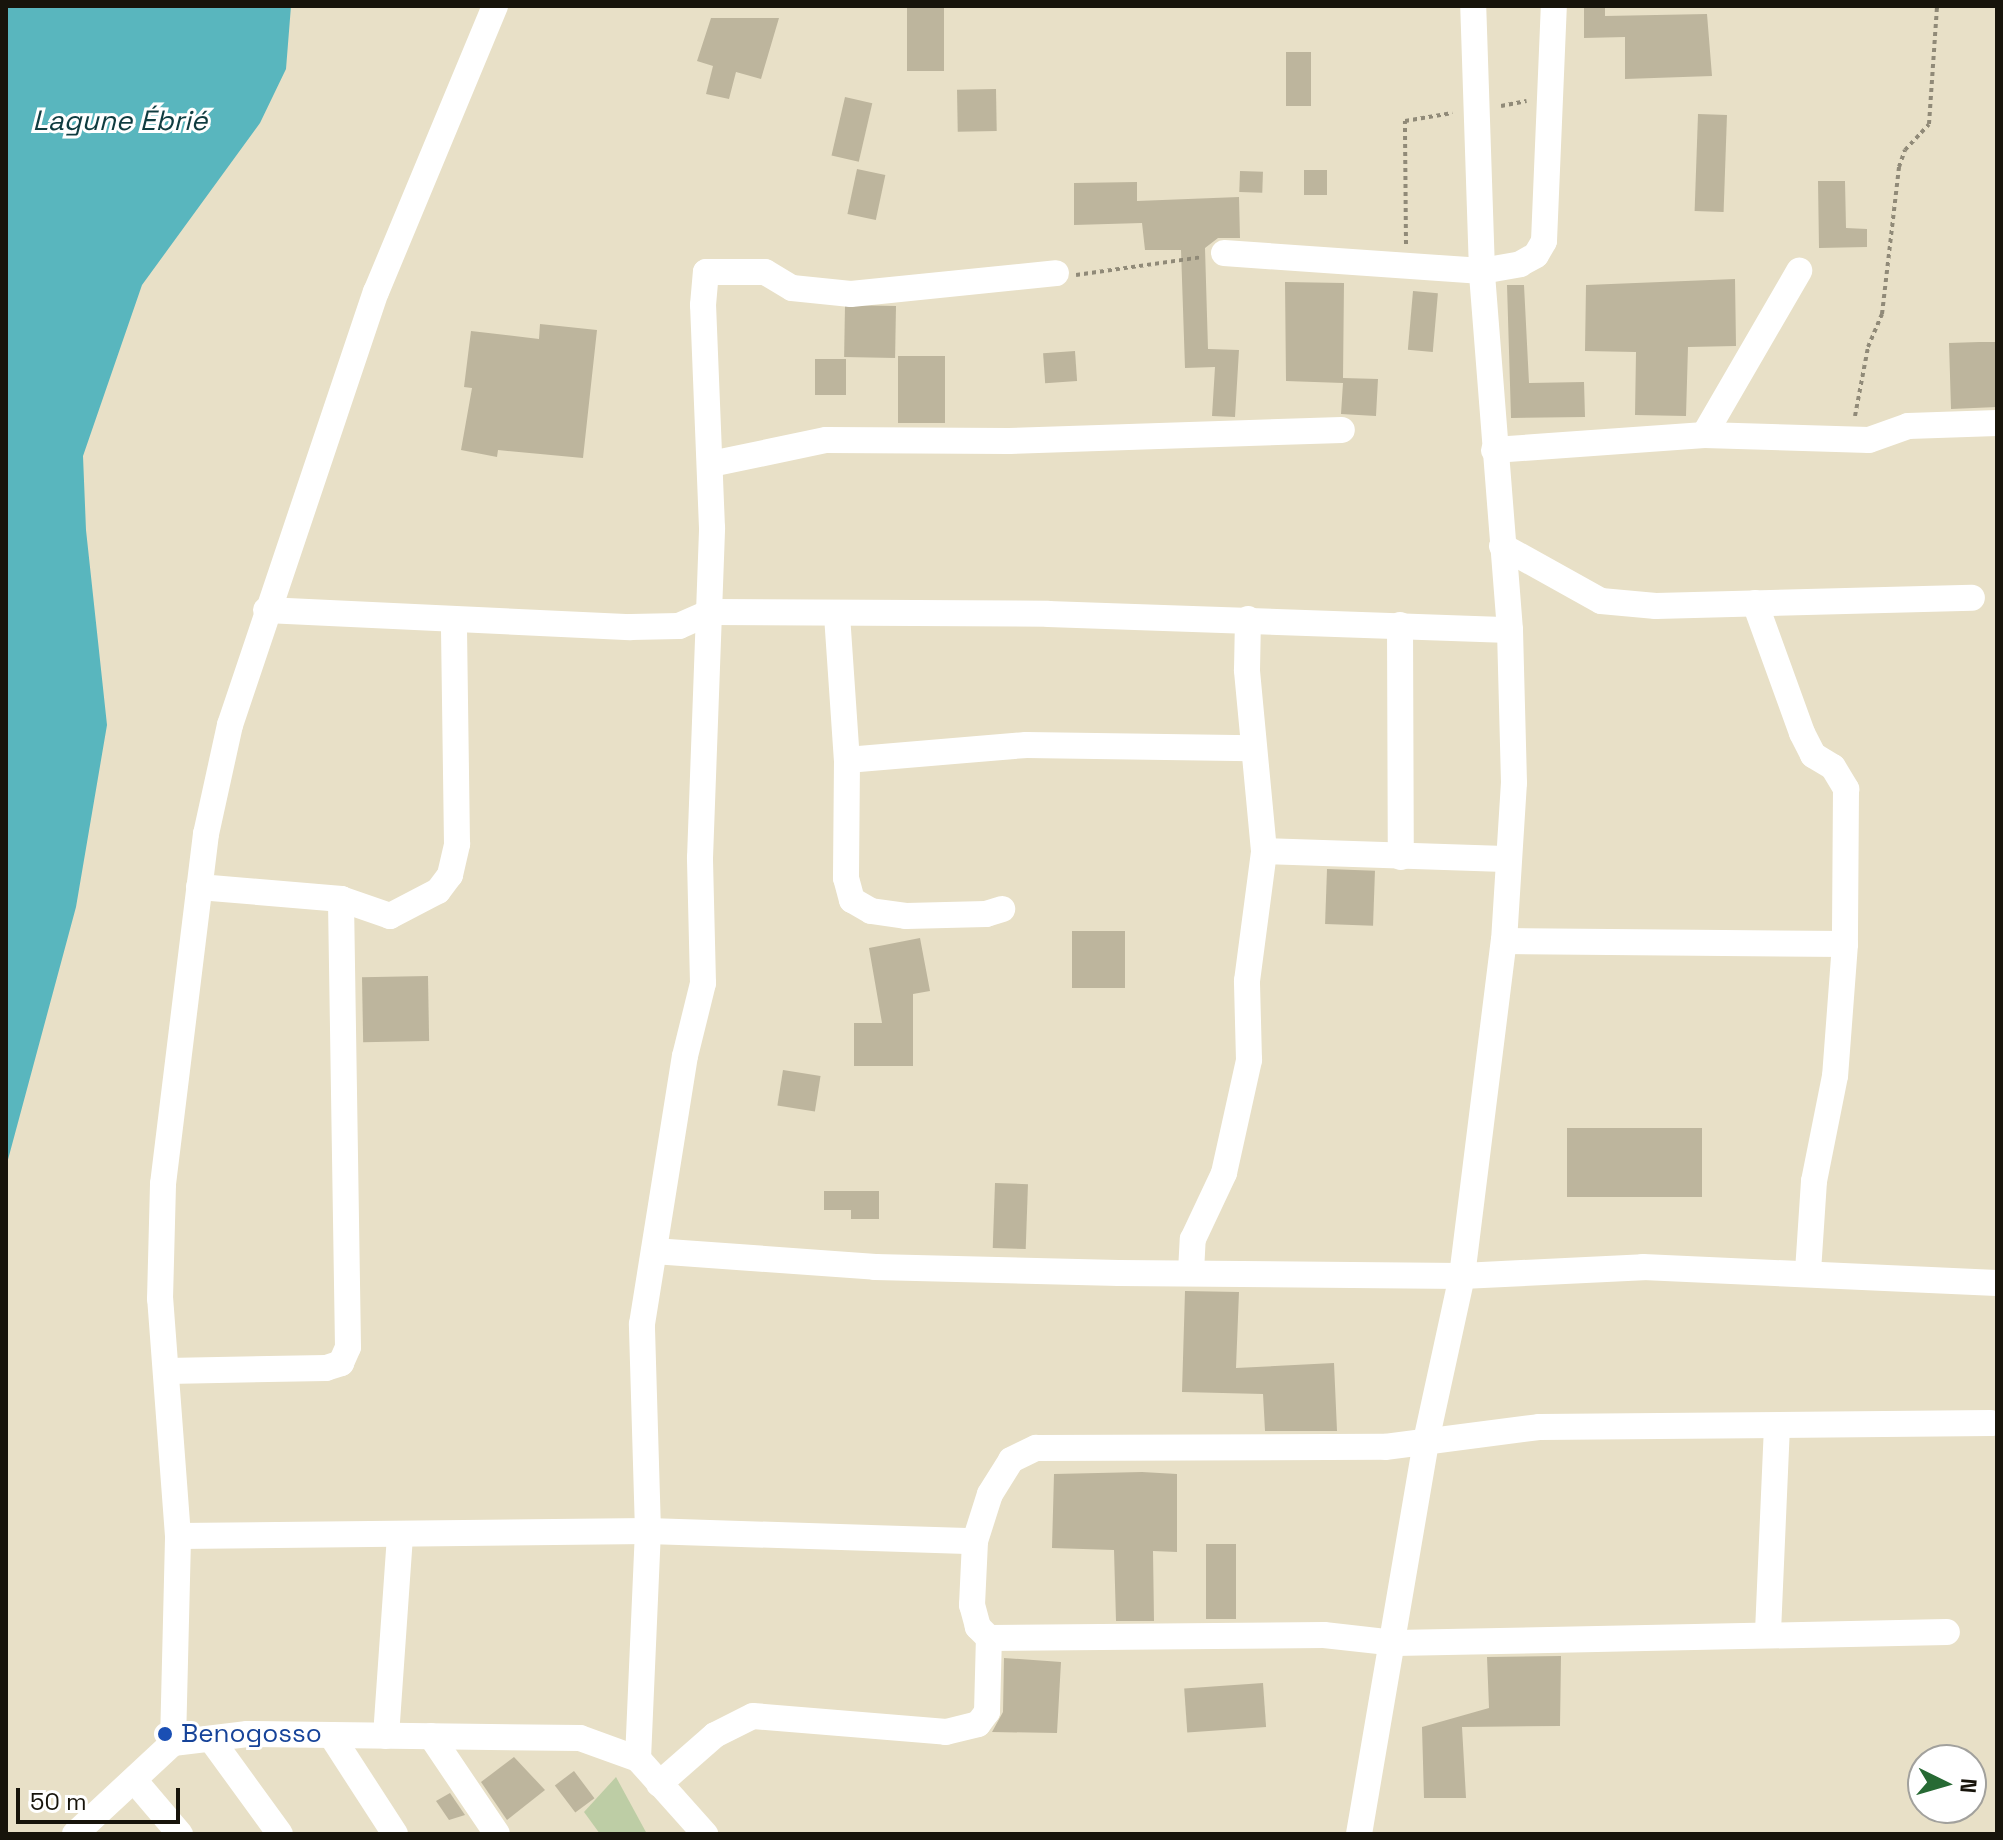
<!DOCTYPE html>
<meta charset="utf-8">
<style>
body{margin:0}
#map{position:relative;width:2003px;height:1840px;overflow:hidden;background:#e8e0c7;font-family:"Space Grotesk",sans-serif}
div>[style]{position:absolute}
.green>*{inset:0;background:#bdcda5}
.water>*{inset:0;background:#59b6be}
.building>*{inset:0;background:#bdb59d;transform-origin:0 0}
.path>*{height:4px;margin-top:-2px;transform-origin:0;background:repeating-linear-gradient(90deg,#908a78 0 4px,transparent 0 8px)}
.minor>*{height:26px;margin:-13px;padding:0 13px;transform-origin:13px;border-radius:13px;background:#fff}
.dots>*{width:22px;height:22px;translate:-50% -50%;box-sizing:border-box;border:4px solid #fff;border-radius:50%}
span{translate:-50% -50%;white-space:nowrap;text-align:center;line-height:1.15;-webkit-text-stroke:6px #fff;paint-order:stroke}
.transit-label{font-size:26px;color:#164399}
.left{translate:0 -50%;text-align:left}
.water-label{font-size:28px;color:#0f3c40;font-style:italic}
.frame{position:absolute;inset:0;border:8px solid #17140b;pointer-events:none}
.north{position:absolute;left:1907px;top:1744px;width:80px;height:80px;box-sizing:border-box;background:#fff;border:2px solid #a2a19d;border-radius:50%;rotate:95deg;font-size:22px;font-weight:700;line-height:32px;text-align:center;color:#17140b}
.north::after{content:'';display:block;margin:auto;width:28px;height:36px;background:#276a34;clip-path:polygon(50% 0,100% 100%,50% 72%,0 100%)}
.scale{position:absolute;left:16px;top:1788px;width:164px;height:36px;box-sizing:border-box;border:4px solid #17140b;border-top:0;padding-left:10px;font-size:24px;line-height:28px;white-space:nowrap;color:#17140b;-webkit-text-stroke:6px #fff;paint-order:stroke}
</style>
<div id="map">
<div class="green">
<div style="clip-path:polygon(616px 1777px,647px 1834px,600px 1834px,584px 1812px)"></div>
</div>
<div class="water">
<div style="clip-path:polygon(6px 6px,291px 6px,286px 69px,260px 123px,142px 285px,83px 456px,86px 530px,107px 725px,76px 907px,6px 1167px)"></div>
</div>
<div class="building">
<div style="left:907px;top:6px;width:37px;height:65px"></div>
<div style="clip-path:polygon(1584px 6px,1605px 6px,1605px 16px,1707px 14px,1712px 76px,1625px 79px,1625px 37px,1584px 38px)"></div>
<div style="clip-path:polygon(711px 18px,779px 18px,761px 79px,736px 72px,729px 99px,706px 94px,713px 66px,697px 61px)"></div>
<div style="left:1286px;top:52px;width:25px;height:54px"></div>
<div style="left:996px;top:89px;width:42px;height:39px;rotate:89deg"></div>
<div style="left:845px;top:97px;width:28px;height:60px;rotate:13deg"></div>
<div style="left:1698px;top:114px;width:29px;height:97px;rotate:2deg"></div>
<div style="left:857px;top:169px;width:29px;height:46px;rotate:12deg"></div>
<div style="left:1304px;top:170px;width:23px;height:25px"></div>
<div style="left:1240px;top:171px;width:23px;height:21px;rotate:2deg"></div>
<div style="clip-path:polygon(1818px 181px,1845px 181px,1846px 228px,1867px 229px,1867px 247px,1819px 248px)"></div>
<div style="clip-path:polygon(1137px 182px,1137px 201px,1239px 197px,1240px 238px,1218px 238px,1205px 248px,1208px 349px,1239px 350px,1235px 417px,1212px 416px,1215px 367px,1185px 368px,1181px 250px,1145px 250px,1142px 223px,1074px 225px,1074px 183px)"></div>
<div style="clip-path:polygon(1735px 279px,1736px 346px,1688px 347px,1686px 416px,1635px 415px,1636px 352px,1585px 351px,1586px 285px)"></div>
<div style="clip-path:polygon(1285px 282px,1344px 283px,1343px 378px,1378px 379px,1376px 416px,1341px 414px,1343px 383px,1286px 381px)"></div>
<div style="clip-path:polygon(1507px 285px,1524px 285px,1529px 383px,1584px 382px,1585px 417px,1511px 418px)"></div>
<div style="left:1413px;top:291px;width:25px;height:59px;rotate:5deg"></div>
<div style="left:896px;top:306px;width:52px;height:51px;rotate:91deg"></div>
<div style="clip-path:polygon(540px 324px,597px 330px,583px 458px,498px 450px,497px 457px,461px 450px,472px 388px,464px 387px,471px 331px,539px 339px)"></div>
<div style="clip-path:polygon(1979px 342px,1997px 342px,1997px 407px,1951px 409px,1949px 343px)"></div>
<div style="left:1075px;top:351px;width:30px;height:32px;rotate:86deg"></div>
<div style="left:898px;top:356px;width:47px;height:67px"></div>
<div style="left:846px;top:359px;width:36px;height:31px;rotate:90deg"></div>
<div style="left:1327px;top:869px;width:48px;height:55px;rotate:2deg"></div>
<div style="left:1125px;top:931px;width:57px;height:53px;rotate:90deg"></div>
<div style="clip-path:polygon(920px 938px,930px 991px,913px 994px,913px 1066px,854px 1066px,854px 1023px,882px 1023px,869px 948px)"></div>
<div style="left:428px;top:976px;width:65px;height:66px;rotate:89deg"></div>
<div style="left:783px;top:1070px;width:38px;height:36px;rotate:9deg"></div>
<div style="left:1567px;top:1128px;width:135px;height:69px"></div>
<div style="left:995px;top:1183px;width:33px;height:65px;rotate:2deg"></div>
<div style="clip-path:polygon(824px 1191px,879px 1191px,879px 1219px,851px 1219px,851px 1210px,824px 1210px)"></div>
<div style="clip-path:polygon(1185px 1291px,1239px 1292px,1236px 1368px,1334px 1363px,1337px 1431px,1265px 1431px,1263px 1394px,1182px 1392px)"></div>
<div style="clip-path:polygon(1142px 1472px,1177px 1474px,1177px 1552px,1153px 1551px,1154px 1621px,1116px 1621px,1114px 1550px,1052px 1548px,1054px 1474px)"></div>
<div style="left:1206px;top:1544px;width:30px;height:75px"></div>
<div style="clip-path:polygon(1561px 1656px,1560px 1726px,1462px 1727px,1466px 1798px,1424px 1798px,1422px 1727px,1489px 1708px,1487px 1657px)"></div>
<div style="clip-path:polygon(1004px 1658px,1061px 1662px,1057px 1733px,992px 1732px,1003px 1712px)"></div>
<div style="left:1263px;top:1683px;width:44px;height:79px;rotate:86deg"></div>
<div style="clip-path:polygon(514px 1757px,545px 1790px,507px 1820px,481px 1782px)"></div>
<div style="left:574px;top:1771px;width:34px;height:24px;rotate:53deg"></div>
<div style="clip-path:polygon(450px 1793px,465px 1815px,449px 1820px,436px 1801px)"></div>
</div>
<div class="path">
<div style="left:1501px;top:106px;width:26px;rotate:-11deg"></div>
<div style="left:1406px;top:244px;width:123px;rotate:-90.5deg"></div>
<div style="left:1405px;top:121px;width:48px;rotate:-9.7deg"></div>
<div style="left:1076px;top:275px;width:127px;rotate:-8.1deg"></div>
<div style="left:1855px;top:416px;width:70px;rotate:-79.3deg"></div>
<div style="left:1868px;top:347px;width:36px;rotate:-67deg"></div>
<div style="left:1882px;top:314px;width:148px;rotate:-83.4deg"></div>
<div style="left:1899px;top:167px;width:18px;rotate:-71deg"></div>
<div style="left:1905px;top:150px;width:35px;rotate:-47deg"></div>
<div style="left:1929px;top:124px;width:118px;rotate:-86.1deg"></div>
</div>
<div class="minor">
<div style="left:1224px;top:253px;width:259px;rotate:4deg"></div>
<div style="left:1482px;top:271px;width:39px;rotate:-10deg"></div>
<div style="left:1520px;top:264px;width:18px;rotate:-29deg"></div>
<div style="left:1536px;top:255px;width:16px;rotate:-60deg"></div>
<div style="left:1544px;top:241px;width:235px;rotate:-87.6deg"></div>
<div style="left:1704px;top:435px;width:190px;rotate:-59.9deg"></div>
<div style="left:1494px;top:450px;width:211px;rotate:-4.1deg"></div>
<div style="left:1704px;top:435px;width:165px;rotate:1.7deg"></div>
<div style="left:1869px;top:440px;width:41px;rotate:-19.7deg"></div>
<div style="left:1908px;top:426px;width:89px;rotate:-1.9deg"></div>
<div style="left:711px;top:464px;width:117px;rotate:-11.8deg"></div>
<div style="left:826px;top:440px;width:183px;rotate:0.3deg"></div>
<div style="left:1009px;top:441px;width:333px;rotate:-1.9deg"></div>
<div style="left:1502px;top:546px;width:113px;rotate:29.1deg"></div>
<div style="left:1601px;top:601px;width:55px;rotate:5.2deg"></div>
<div style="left:1656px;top:606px;width:316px;rotate:-1.5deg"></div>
<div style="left:1755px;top:603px;width:138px;rotate:70.1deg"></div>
<div style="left:1802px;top:733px;width:25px;rotate:63deg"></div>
<div style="left:1813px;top:755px;width:23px;rotate:31deg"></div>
<div style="left:1833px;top:767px;width:26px;rotate:59deg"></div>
<div style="left:1846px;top:789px;width:155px;rotate:90.4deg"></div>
<div style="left:1845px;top:944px;width:132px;rotate:94.3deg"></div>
<div style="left:1835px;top:1076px;width:107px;rotate:101.3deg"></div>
<div style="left:1814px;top:1181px;width:91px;rotate:93.8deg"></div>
<div style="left:266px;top:610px;width:365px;rotate:2.7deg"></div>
<div style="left:631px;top:627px;width:48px;rotate:-1.2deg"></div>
<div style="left:679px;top:626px;width:35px;rotate:-24deg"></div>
<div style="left:711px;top:612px;width:337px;rotate:0.3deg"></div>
<div style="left:1048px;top:614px;width:462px;rotate:2deg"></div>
<div style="left:837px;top:615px;width:145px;rotate:86.1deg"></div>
<div style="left:847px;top:760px;width:118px;rotate:90.5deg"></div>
<div style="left:846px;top:878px;width:23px;rotate:75deg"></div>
<div style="left:852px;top:900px;width:22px;rotate:30deg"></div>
<div style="left:871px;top:911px;width:35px;rotate:8deg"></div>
<div style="left:906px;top:916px;width:80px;rotate:-1.4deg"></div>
<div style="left:986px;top:914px;width:17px;rotate:-17deg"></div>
<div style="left:1400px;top:625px;width:232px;rotate:89.8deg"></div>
<div style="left:847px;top:760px;width:180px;rotate:-4.8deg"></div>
<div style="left:1026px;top:745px;width:227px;rotate:0.8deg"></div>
<div style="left:1264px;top:851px;width:241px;rotate:1.9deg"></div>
<div style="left:199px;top:887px;width:143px;rotate:4.8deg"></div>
<div style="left:341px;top:899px;width:52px;rotate:19.1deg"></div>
<div style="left:390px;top:916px;width:54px;rotate:-27.5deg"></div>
<div style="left:438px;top:891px;width:20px;rotate:-53deg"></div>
<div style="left:450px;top:875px;width:32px;rotate:-77deg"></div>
<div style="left:457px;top:844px;width:225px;rotate:-90.8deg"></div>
<div style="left:1504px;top:941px;width:341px;rotate:0.5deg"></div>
<div style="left:654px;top:1251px;width:222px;rotate:4.1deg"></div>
<div style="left:875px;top:1267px;width:244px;rotate:1.4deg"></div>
<div style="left:1119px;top:1273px;width:343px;rotate:0.5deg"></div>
<div style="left:1462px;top:1276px;width:181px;rotate:-2.8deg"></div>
<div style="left:1643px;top:1267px;width:354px;rotate:2.6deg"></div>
<div style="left:1191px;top:1272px;width:33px;rotate:-87deg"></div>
<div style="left:1193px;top:1239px;width:73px;rotate:-64.8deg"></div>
<div style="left:1224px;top:1173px;width:116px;rotate:-77.5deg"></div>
<div style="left:1249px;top:1060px;width:79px;rotate:-91.5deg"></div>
<div style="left:1247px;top:981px;width:131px;rotate:-82.5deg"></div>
<div style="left:1264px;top:851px;width:182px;rotate:-95.4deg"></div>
<div style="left:1247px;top:670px;width:51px;rotate:-88.9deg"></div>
<div style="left:167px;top:1371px;width:159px;rotate:-1.1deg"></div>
<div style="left:326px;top:1368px;width:16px;rotate:-18deg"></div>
<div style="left:341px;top:1363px;width:17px;rotate:-66deg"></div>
<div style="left:348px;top:1347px;width:448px;rotate:-90.9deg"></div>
<div style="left:178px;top:1536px;width:470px;rotate:-0.6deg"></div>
<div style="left:648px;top:1531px;width:327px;rotate:1.8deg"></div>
<div style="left:1768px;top:1632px;width:205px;rotate:-87.5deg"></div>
<div style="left:989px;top:1638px;width:335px;rotate:-0.5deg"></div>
<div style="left:1324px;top:1635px;width:71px;rotate:6.4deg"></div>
<div style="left:1395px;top:1643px;width:552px;rotate:-1.14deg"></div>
<div style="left:331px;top:1735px;width:118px;rotate:57.1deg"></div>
<div style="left:386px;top:1736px;width:201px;rotate:-86deg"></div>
<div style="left:431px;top:1736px;width:118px;rotate:56deg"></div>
<div style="left:211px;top:1739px;width:117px;rotate:54deg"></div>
<div style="left:173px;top:1743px;width:207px;rotate:-88.6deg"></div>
<div style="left:178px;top:1536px;width:238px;rotate:-94.3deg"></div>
<div style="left:160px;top:1299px;width:115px;rotate:-88.5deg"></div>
<div style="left:163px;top:1184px;width:353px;rotate:-83deg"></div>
<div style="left:206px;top:834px;width:112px;rotate:-77.6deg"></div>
<div style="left:230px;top:725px;width:457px;rotate:-71.4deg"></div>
<div style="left:376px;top:292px;width:310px;rotate:-67.4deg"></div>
<div style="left:638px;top:1759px;width:228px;rotate:-87.5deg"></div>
<div style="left:648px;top:1531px;width:207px;rotate:-91.7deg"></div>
<div style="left:642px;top:1324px;width:271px;rotate:-80.9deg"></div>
<div style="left:685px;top:1056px;width:75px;rotate:-76.1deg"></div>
<div style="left:703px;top:983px;width:125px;rotate:-91.4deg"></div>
<div style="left:700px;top:858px;width:330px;rotate:-87.9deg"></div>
<div style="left:712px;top:528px;width:223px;rotate:-92.3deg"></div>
<div style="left:703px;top:305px;width:33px;rotate:-85deg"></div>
<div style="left:706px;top:272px;width:59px"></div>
<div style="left:765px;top:272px;width:31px;rotate:31deg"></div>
<div style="left:792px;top:288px;width:59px;rotate:5.8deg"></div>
<div style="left:851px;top:294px;width:206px;rotate:-5.8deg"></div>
<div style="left:134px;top:1780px;width:71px;rotate:49.6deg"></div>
<div style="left:659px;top:1784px;width:74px;rotate:-41.2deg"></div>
<div style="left:715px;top:1735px;width:42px;rotate:-26.6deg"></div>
<div style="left:753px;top:1716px;width:194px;rotate:4.7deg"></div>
<div style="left:946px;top:1732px;width:33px;rotate:-14deg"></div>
<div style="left:978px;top:1724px;width:15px;rotate:-53deg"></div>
<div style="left:987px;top:1712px;width:74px;rotate:-88.5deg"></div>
<div style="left:989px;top:1638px;width:16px;rotate:-135deg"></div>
<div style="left:978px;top:1627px;width:23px;rotate:-105deg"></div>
<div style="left:972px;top:1605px;width:64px;rotate:-87.3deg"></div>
<div style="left:975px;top:1541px;width:49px;rotate:-72.3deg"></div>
<div style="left:990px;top:1494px;width:40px;rotate:-58deg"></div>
<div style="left:1011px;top:1460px;width:28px;rotate:-26deg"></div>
<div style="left:1036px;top:1448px;width:349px;rotate:-0.2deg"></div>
<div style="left:1385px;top:1447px;width:155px;rotate:-7.4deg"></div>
<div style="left:1539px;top:1427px;width:452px;rotate:-0.5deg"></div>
<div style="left:75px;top:1834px;width:134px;rotate:-42.9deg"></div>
<div style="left:173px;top:1743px;width:75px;rotate:-6.9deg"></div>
<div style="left:247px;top:1734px;width:333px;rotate:0.7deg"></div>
<div style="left:580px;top:1738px;width:62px;rotate:19.9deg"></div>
<div style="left:638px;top:1759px;width:101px;rotate:48.2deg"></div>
<div style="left:1359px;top:1834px;width:399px;rotate:-80.3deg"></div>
<div style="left:1426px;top:1441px;width:169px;rotate:-77.7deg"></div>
<div style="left:1462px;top:1276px;width:338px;rotate:-82.9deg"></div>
<div style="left:1504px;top:941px;width:158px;rotate:-86.4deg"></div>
<div style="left:1514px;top:783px;width:153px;rotate:-91.5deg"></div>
<div style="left:1510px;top:630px;width:360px;rotate:-94.5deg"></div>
<div style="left:1482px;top:271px;width:265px;rotate:-91.9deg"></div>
</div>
<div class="dots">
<div style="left:165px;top:1734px;background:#1a4fb4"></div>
</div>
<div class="transit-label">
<span class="left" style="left:181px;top:1734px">Benogosso</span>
</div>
<div class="water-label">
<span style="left:120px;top:120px">Lagune Ébrié</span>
</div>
<div class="frame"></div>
<div class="north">N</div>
<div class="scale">50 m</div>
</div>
